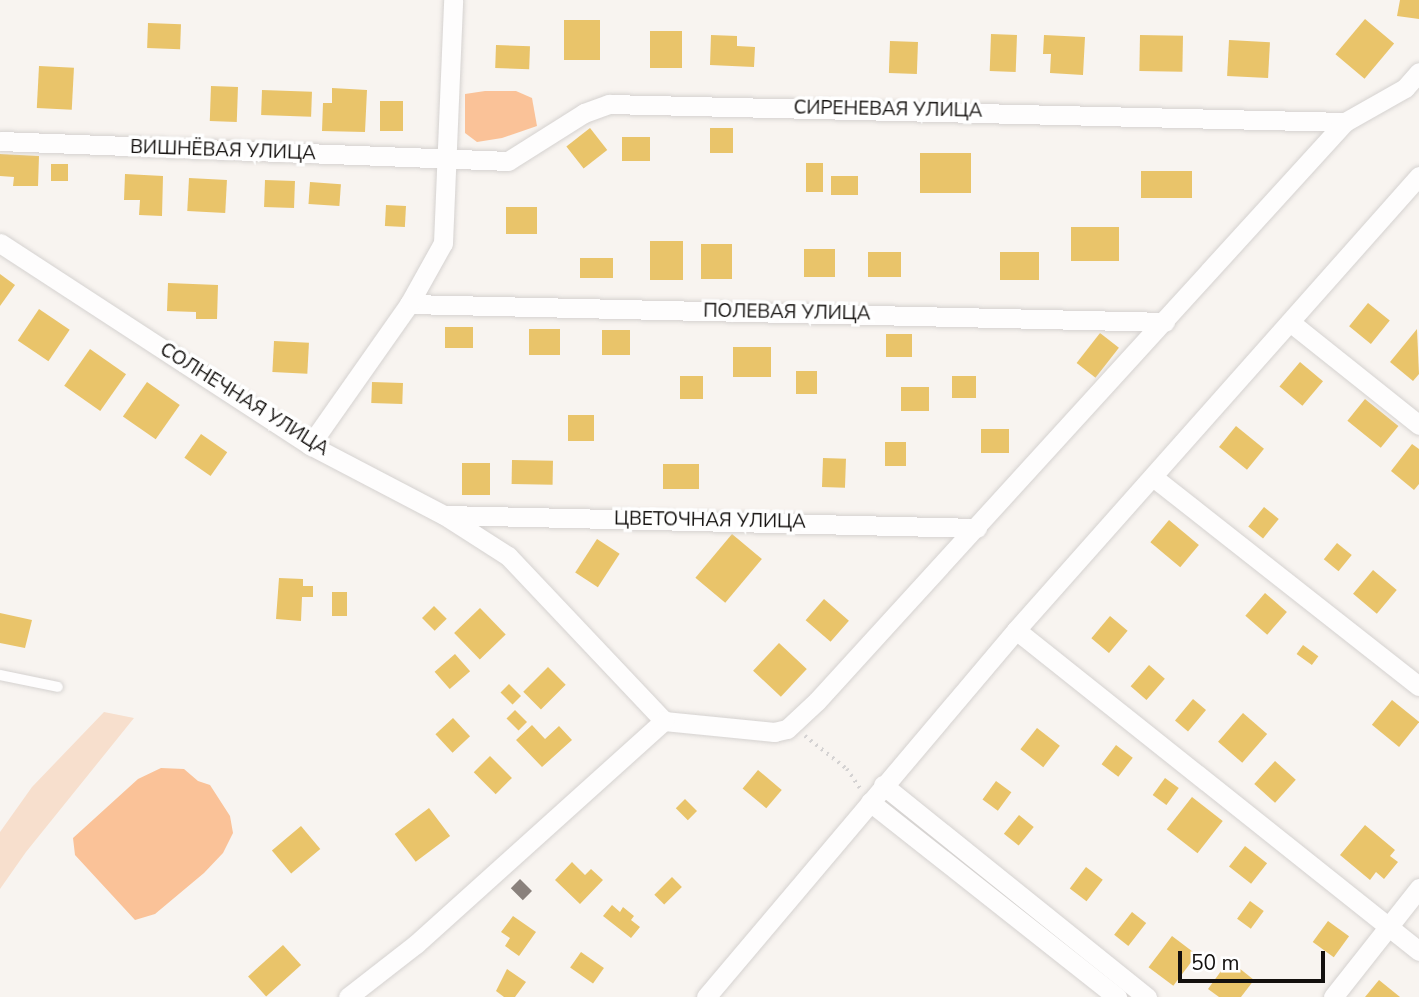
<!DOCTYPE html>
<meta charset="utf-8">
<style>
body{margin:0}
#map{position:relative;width:1419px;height:997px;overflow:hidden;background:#f8f4f0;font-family:"Nunito Sans",sans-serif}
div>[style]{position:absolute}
.green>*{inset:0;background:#f7dfcd}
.water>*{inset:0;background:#fac298}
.homes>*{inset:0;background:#e9c46a;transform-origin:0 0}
.industry>*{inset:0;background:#8a817c;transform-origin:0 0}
.path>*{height:3.5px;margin-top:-1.75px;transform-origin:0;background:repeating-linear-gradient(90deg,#d4d2d2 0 2px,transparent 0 7px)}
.roads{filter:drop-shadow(0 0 2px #d5d2d0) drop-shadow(0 0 2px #d5d2d0)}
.service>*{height:10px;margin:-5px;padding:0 5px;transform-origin:5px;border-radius:5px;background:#fefdfd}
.minor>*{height:19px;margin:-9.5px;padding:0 9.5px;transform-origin:9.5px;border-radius:9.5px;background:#fefdfd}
span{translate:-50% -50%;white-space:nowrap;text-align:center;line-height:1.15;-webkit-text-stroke:7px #fff;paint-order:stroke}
.street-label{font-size:19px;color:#13100e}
.scale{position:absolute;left:1178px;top:951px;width:147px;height:32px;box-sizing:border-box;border:4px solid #13100e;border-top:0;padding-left:9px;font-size:21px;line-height:24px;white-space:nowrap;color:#13100e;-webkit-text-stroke:5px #fff;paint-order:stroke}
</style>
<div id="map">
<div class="green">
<div style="clip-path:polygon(104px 712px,134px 718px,26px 852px,0 889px,0 832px,32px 787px)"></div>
</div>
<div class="water">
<div style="clip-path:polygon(485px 91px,516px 91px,532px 98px,537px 126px,502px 138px,477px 142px,465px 133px,465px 94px)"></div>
<div style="clip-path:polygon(161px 768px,184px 769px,198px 781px,210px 785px,230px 816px,233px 833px,223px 853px,204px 873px,155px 914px,135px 920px,75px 855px,73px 838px,138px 779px)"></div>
</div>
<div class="homes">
<div style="clip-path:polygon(1400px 0,1419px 0,1419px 19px,1397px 16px)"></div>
<div style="left:1365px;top:19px;width:38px;height:46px;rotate:40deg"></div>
<div style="left:564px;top:20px;width:36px;height:40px"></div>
<div style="left:148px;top:23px;width:33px;height:25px;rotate:2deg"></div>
<div style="left:650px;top:31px;width:32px;height:37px"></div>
<div style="left:991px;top:34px;width:26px;height:37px;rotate:2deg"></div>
<div style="clip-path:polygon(711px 35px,737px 36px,737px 46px,755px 47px,754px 67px,710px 65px)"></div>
<div style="clip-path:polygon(1044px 35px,1085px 37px,1083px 75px,1050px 73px,1051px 54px,1043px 54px)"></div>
<div style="left:1140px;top:35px;width:43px;height:36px;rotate:1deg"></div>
<div style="left:1229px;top:40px;width:41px;height:36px;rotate:3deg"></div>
<div style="left:890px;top:41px;width:28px;height:32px;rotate:2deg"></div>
<div style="left:496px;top:45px;width:34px;height:23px;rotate:2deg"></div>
<div style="left:39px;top:66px;width:35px;height:42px;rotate:3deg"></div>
<div style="left:211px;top:86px;width:27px;height:35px;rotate:2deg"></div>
<div style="clip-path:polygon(332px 88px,367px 90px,365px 132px,322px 131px,323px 103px,332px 103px)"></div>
<div style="left:262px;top:90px;width:50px;height:25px;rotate:2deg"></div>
<div style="left:380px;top:101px;width:23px;height:30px"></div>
<div style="left:590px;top:128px;width:28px;height:30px;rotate:52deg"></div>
<div style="left:710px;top:128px;width:23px;height:25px"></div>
<div style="left:622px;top:137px;width:28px;height:24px"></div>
<div style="left:920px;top:153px;width:51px;height:40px"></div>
<div style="clip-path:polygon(0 154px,39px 156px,38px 186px,13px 186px,14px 177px,0 176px)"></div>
<div style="left:806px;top:163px;width:17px;height:29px"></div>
<div style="left:51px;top:164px;width:17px;height:17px"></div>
<div style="left:1141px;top:171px;width:51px;height:27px"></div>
<div style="clip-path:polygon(125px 174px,163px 176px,162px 216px,139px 215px,140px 200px,124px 200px)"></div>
<div style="left:831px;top:176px;width:27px;height:19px"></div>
<div style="left:189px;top:178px;width:38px;height:33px;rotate:3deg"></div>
<div style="left:265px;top:180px;width:30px;height:27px;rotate:2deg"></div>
<div style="left:310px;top:182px;width:31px;height:22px;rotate:4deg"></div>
<div style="left:386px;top:205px;width:20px;height:21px;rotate:3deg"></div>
<div style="left:506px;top:207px;width:31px;height:27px"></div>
<div style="left:1071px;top:227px;width:48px;height:34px"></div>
<div style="left:650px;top:241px;width:33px;height:39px"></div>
<div style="left:701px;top:244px;width:31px;height:35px"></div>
<div style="left:804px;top:249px;width:31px;height:28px"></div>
<div style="left:868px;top:252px;width:33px;height:25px"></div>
<div style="left:1000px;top:252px;width:39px;height:28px"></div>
<div style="left:580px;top:258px;width:33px;height:20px"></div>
<div style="clip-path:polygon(0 274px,15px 285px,0 306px)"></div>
<div style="clip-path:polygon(168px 283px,218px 285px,217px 319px,196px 319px,196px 312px,167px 311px)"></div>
<div style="left:1368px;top:303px;width:28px;height:30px;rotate:39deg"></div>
<div style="left:39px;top:309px;width:37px;height:38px;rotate:34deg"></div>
<div style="left:445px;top:327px;width:28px;height:21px"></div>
<div style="left:529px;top:329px;width:31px;height:26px"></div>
<div style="clip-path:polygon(1417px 329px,1419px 374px,1413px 381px,1390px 362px)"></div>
<div style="left:602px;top:330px;width:28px;height:25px"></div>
<div style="left:1100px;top:333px;width:24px;height:38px;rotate:38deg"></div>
<div style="left:886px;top:334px;width:26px;height:23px"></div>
<div style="left:274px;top:341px;width:35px;height:31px;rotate:3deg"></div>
<div style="left:733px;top:347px;width:38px;height:30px"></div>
<div style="left:90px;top:349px;width:44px;height:45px;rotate:35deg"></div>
<div style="left:1300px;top:362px;width:30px;height:32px;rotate:40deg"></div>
<div style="left:796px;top:371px;width:21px;height:23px"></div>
<div style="left:680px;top:376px;width:23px;height:23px"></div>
<div style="left:952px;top:376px;width:24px;height:22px"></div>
<div style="left:147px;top:382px;width:40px;height:42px;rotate:35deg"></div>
<div style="left:372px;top:382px;width:31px;height:21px;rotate:2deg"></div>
<div style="left:901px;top:387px;width:28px;height:24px"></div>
<div style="left:1365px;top:399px;width:43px;height:28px;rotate:39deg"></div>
<div style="left:568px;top:415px;width:26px;height:26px"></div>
<div style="left:1236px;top:426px;width:36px;height:27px;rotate:39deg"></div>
<div style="left:981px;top:429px;width:28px;height:24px"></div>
<div style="left:201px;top:434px;width:32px;height:29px;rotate:35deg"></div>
<div style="left:885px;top:442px;width:21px;height:24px"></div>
<div style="clip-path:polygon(1412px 444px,1419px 449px,1419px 484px,1414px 490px,1391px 471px)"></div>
<div style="left:823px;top:458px;width:23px;height:29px;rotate:2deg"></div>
<div style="left:512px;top:460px;width:41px;height:24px;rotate:1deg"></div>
<div style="left:462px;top:463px;width:28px;height:32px"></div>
<div style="left:663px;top:464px;width:36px;height:25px"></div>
<div style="left:1264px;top:507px;width:19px;height:25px;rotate:39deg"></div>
<div style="left:1169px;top:520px;width:39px;height:29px;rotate:40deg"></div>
<div style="left:732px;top:534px;width:39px;height:57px;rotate:40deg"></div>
<div style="left:597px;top:539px;width:27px;height:40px;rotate:33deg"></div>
<div style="left:1337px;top:543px;width:19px;height:21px;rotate:39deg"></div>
<div style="left:1373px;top:570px;width:31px;height:31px;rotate:40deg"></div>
<div style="clip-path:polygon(279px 578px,303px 579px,303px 586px,313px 586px,313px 597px,302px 597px,301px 621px,276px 619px)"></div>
<div style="left:332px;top:592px;width:15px;height:24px"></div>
<div style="left:1265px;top:593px;width:29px;height:30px;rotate:41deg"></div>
<div style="left:824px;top:599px;width:33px;height:28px;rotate:41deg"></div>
<div style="left:434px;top:606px;width:18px;height:17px;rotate:45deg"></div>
<div style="left:480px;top:608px;width:37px;height:36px;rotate:46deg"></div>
<div style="clip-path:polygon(0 613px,32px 620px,25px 648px,0 643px)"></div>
<div style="left:1110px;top:616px;width:23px;height:29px;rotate:40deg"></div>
<div style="left:779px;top:643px;width:38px;height:38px;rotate:43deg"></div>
<div style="left:1303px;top:645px;width:19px;height:11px;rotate:36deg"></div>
<div style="left:455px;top:654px;width:23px;height:27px;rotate:49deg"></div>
<div style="left:1149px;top:665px;width:21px;height:28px;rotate:41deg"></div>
<div style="left:548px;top:667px;width:25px;height:35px;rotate:45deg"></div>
<div style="left:509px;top:684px;width:17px;height:12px;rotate:45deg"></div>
<div style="left:1193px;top:699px;width:17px;height:28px;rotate:40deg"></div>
<div style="left:1392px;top:700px;width:35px;height:32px;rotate:39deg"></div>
<div style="left:515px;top:710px;width:17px;height:12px;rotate:45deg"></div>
<div style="left:1243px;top:713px;width:32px;height:38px;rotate:41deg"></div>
<div style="left:453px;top:718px;width:25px;height:24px;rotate:47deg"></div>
<div style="clip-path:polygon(532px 725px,545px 739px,559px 726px,572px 740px,542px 767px,516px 740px)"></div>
<div style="left:1037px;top:728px;width:29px;height:27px;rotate:38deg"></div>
<div style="left:1116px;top:745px;width:21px;height:24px;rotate:37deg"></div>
<div style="left:490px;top:756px;width:31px;height:23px;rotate:45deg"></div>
<div style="left:1275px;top:761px;width:28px;height:31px;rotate:42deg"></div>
<div style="left:758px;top:770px;width:31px;height:24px;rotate:40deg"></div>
<div style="left:1165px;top:778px;width:17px;height:21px;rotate:36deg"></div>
<div style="left:996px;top:781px;width:19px;height:23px;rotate:36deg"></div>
<div style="left:1192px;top:797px;width:39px;height:41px;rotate:38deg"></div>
<div style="left:685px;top:799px;width:17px;height:13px;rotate:45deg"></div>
<div style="left:429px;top:808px;width:35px;height:43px;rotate:53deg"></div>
<div style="left:1019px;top:815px;width:19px;height:24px;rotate:39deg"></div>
<div style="clip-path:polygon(1365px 825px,1395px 850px,1390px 856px,1398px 862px,1384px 879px,1376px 872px,1370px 880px,1340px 855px)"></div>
<div style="left:301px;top:826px;width:30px;height:38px;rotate:50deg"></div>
<div style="left:1245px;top:846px;width:28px;height:26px;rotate:38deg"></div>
<div style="clip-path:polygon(572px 862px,585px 875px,591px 869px,603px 880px,580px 904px,555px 880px)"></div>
<div style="left:1086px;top:867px;width:21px;height:27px;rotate:37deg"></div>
<div style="left:672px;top:877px;width:14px;height:25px;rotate:45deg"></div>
<div style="left:1250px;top:901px;width:17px;height:22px;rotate:36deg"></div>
<div style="clip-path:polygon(612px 905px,620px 912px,623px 907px,634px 916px,631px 920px,640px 927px,631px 938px,603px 916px)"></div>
<div style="left:1132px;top:912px;width:18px;height:29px;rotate:38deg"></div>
<div style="clip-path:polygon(513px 916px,536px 932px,519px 956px,505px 946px,510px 938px,501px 932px)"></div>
<div style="left:1328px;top:921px;width:26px;height:26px;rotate:36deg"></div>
<div style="left:1172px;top:936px;width:31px;height:39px;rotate:37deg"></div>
<div style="left:283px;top:945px;width:27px;height:47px;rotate:48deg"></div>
<div style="left:581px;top:952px;width:28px;height:19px;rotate:35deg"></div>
<div style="clip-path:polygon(1229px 960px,1254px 980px,1241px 997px,1219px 997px,1208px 989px)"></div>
<div style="clip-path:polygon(507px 969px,526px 982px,515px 997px,504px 997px,496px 991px)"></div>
<div style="clip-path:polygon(1379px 980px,1400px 997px,1365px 997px)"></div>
</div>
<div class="industry">
<div style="left:520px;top:879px;width:17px;height:13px;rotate:45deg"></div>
</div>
<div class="path">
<div style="left:805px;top:736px;width:53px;rotate:38.2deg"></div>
<div style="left:847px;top:769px;width:23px;rotate:56deg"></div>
</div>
<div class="roads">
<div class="service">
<div style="left:0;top:675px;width:59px;rotate:11.7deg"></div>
</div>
<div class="minor">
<div style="left:0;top:141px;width:508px;rotate:2.25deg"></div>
<div style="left:508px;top:161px;width:90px;rotate:-32.3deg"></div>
<div style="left:584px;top:113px;width:27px;rotate:-20deg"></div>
<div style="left:609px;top:104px;width:736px;rotate:1.4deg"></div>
<div style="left:0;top:243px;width:370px;rotate:33.1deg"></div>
<div style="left:310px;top:445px;width:151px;rotate:27.6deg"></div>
<div style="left:444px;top:515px;width:76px;rotate:32.6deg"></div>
<div style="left:508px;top:556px;width:227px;rotate:46.6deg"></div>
<div style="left:664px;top:721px;width:111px;rotate:5.7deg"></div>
<div style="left:774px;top:732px;width:13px;rotate:-13deg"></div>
<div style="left:787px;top:729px;width:41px;rotate:-43deg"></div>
<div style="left:817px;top:701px;width:784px;rotate:-47.64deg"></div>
<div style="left:1345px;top:122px;width:69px;rotate:-29.5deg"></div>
<div style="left:1405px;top:88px;width:21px;rotate:-49deg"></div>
<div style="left:409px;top:304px;width:756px;rotate:1.36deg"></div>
<div style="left:1290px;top:322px;width:165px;rotate:38.6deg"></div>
<div style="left:310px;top:445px;width:172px;rotate:-54.9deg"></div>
<div style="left:409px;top:304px;width:70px;rotate:-60.9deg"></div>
<div style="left:443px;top:243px;width:243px;rotate:-87.6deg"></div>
<div style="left:1153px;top:477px;width:338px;rotate:38.2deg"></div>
<div style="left:446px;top:515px;width:531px;rotate:1.4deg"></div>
<div style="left:1016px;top:630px;width:515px;rotate:38.54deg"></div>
<div style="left:883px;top:785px;width:339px;rotate:38.8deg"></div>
<div style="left:870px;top:802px;width:315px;rotate:38.3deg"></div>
<div style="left:348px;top:997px;width:86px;rotate:-37.9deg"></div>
<div style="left:416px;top:944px;width:334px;rotate:-42deg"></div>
<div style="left:706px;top:997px;width:480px;rotate:-49.8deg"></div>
<div style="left:1016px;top:630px;width:607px;rotate:-48.41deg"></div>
<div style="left:1333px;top:997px;width:139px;rotate:-51.7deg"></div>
</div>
</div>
<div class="street-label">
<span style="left:888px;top:110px;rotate:1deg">СИРЕНЕВАЯ УЛИЦА</span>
<span style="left:223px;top:151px;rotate:2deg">ВИШНЁВАЯ УЛИЦА</span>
<span style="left:787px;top:313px;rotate:1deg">ПОЛЕВАЯ УЛИЦА</span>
<span style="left:244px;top:400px;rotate:32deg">СОЛНЕЧНАЯ УЛИЦА</span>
<span style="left:710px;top:521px;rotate:1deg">ЦВЕТОЧНАЯ УЛИЦА</span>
</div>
<div class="scale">50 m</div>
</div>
